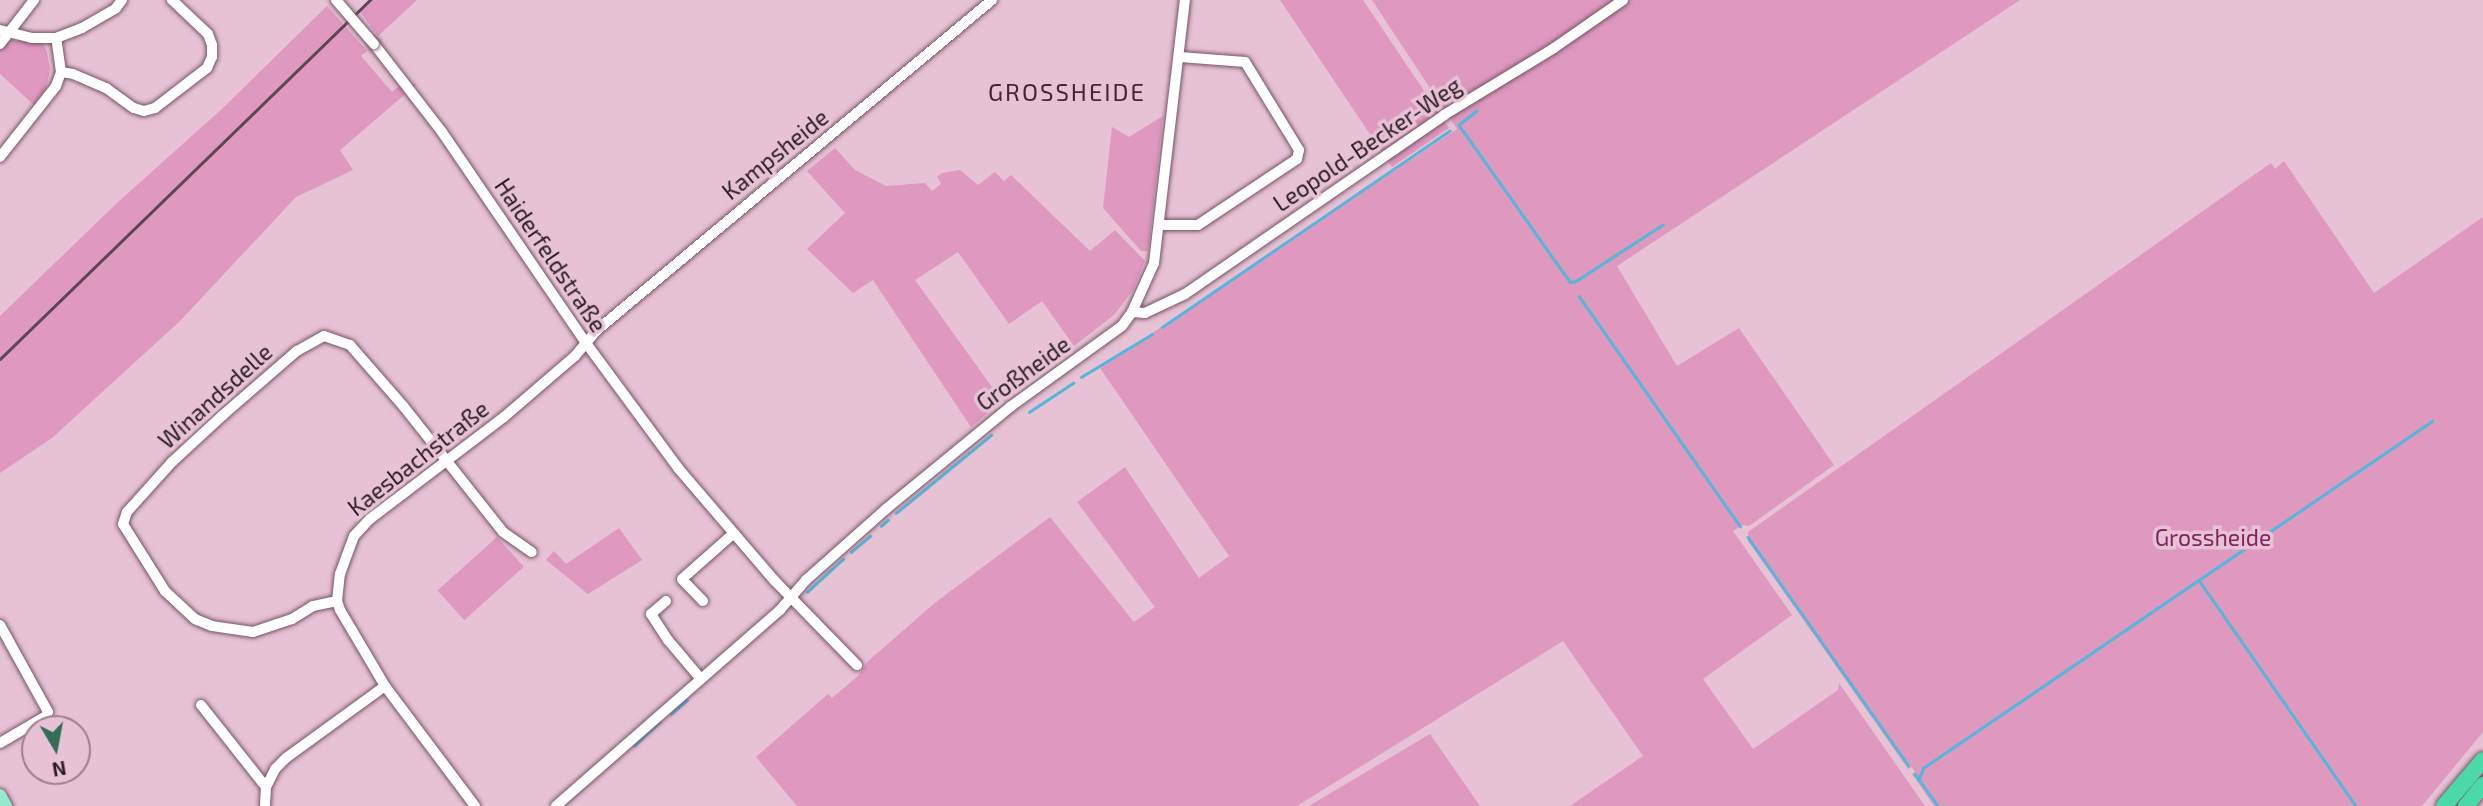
<!DOCTYPE html>
<meta charset="utf-8">
<style>
body{margin:0}
#map{position:relative;width:2483px;height:806px;overflow:hidden;background:#e7c1d4;font-family:"Exo 2",sans-serif}
div>[style]{position:absolute}
.green>*{inset:0;background:#df98be;transform-origin:0 0}
.stream>*{height:2.5px;margin:-1.25px;padding:0 1.25px;transform-origin:1.25px;border-radius:1.25px;background:#55b6db}
.roads{filter:drop-shadow(0 0 2px #765566) drop-shadow(0 0 2px #765566)}
.minor>*{height:10px;margin:-5px;padding:0 5px;transform-origin:5px;border-radius:5px;background:#fff}
.major>*{height:12px;margin:-6px;padding:0 6px;transform-origin:6px;border-radius:6px;background:#94e8cc}
.highway>*{height:16px;margin:-8px;padding:0 8px;transform-origin:8px;border-radius:8px;background:#4cd9aa}
.rail>*{height:2.5px;margin:-1.25px;padding:0 1.25px;transform-origin:1.25px;border-radius:1.25px;background:#5b4651}
.bridges{filter:drop-shadow(0 0 2px #765566) drop-shadow(0 0 2px #765566)}
.minor-bridge>*{height:10px;margin:-5px;padding:0 5px;transform-origin:5px;border-radius:5px;background:#fff}
span{translate:-50% -50%;white-space:nowrap;text-align:center;line-height:1.15;-webkit-text-stroke:7px #e7c1d4;paint-order:stroke}
.street-label{font-size:23px;color:#2b1c24}
.park-label{font-size:23px;color:#7f265c}
.neighbourhood-label{font-size:24px;color:#442737;letter-spacing:2px}
.north{position:absolute;left:21px;top:715px;width:70px;height:70px;box-sizing:border-box;background:#e7c1d4;border:2px solid #9c7f8e;border-radius:50%;rotate:170deg;font-size:19px;font-weight:700;line-height:28px;text-align:center;color:#2b1c24}
.north::after{content:'';display:block;margin:auto;width:24px;height:32px;background:#316d57;clip-path:polygon(50% 0,100% 100%,50% 72%,0 100%)}
</style>
<div id="map">
<div class="green">
<div style="clip-path:polygon(370px 0,417px 0,378px 36px,359px 10px)"></div>
<div style="clip-path:polygon(1280px 0,1363px 0,1449px 128px,1392px 167px)"></div>
<div style="clip-path:polygon(1372px 0,2020px 0,1617px 266px,1677px 366px,1739px 328px,1834px 465px,1749px 526px,1743px 525px,1733px 531px,1792px 615px,1703px 679px,1753px 749px,1838px 690px,1839px 683px,1925px 806px,1570px 806px,1643px 756px,1563px 641px,1297px 806px,797px 806px,756px 757px,828px 694px,832px 698px,858px 676px,867px 662px,936px 602px,1050px 517px,1134px 622px,1155px 607px,1077px 502px,1125px 467px,1199px 578px,1229px 556px,1100px 368px,1457px 129px)"></div>
<div style="clip-path:polygon(327px 6px,367px 51px,361px 56px,392px 92px,401px 84px,417px 84px,340px 150px,353px 170px,296px 197px,180px 321px,52px 438px,0 473px,0 316px,117px 203px,223px 108px)"></div>
<div style="clip-path:polygon(9px 40px,43px 43px,47px 52px,50px 70px,46px 89px,34px 105px,0 74px,0 49px)"></div>
<div style="clip-path:polygon(1163px 116px,1148px 251px,1141px 251px,1103px 208px,1112px 127px,1129px 137px)"></div>
<div style="clip-path:polygon(835px 148px,855px 170px,886px 186px,925px 183px,932px 191px,941px 184px,937px 177px,942px 173px,960px 170px,978px 185px,995px 172px,1004px 181px,1011px 175px,1090px 251px,1115px 230px,1145px 261px,1133px 290px,1114px 315px,1074px 346px,1042px 301px,1009px 324px,958px 252px,915px 280px,1002px 401px,971px 427px,873px 280px,853px 293px,807px 249px,845px 213px,807px 171px)"></div>
<div style="clip-path:polygon(2284px 161px,2374px 293px,2483px 217px,2483px 732px,2422px 806px,1934px 806px,1912px 774px,1915px 772px,1912px 767px,1908px 769px,1748px 541px,1748px 532px,2271px 163px,2275px 169px)"></div>
<div style="clip-path:polygon(619px 528px,642px 560px,588px 594px,546px 560px,554px 551px,566px 564px)"></div>
<div style="left:497px;top:537px;width:40px;height:80px;rotate:48deg"></div>
<div style="clip-path:polygon(1430px 734px,1480px 806px,1309px 806px)"></div>
</div>
<div class="stream">
<div style="left:1477px;top:111px;width:23px;rotate:142deg"></div>
<div style="left:1459px;top:125px;width:192px;rotate:54.7deg"></div>
<div style="left:1570px;top:282px;width:6px;rotate:-9deg"></div>
<div style="left:1576px;top:281px;width:103px;rotate:-33.1deg"></div>
<div style="left:1579px;top:296px;width:281px;rotate:55deg"></div>
<div style="left:1162px;top:327px;width:348px;rotate:-34.3deg"></div>
<div style="left:1081px;top:377px;width:83px;rotate:-31.2deg"></div>
<div style="left:1029px;top:412px;width:53px;rotate:-33.4deg"></div>
<div style="left:896px;top:513px;width:123px;rotate:-39.4deg"></div>
<div style="left:881px;top:526px;width:9px;rotate:-41deg"></div>
<div style="left:1748px;top:537px;width:279px;rotate:54.9deg"></div>
<div style="left:851px;top:552px;width:25px;rotate:-40deg"></div>
<div style="left:2199px;top:580px;width:275px;rotate:55.2deg"></div>
<div style="left:807px;top:592px;width:49px;rotate:-42.5deg"></div>
<div style="left:671px;top:714px;width:21px;rotate:-41deg"></div>
<div style="left:634px;top:746px;width:35px;rotate:-43deg"></div>
<div style="left:1915px;top:774px;width:39px;rotate:54deg"></div>
<div style="left:1919px;top:779px;width:12px;rotate:-70deg"></div>
<div style="left:1923px;top:768px;width:616px;rotate:-34.28deg"></div>
</div>
<div class="roads">
<div class="minor">
<div style="left:0;top:30px;width:32px;rotate:14deg"></div>
<div style="left:31px;top:38px;width:25px"></div>
<div style="left:56px;top:38px;width:28px;rotate:-21deg"></div>
<div style="left:82px;top:28px;width:39px;rotate:-30deg"></div>
<div style="left:116px;top:8px;width:10px;rotate:-53deg"></div>
<div style="left:0;top:44px;width:56px;rotate:-52.3deg"></div>
<div style="left:374px;top:44px;width:111px;rotate:52.3deg"></div>
<div style="left:442px;top:132px;width:255px;rotate:55.7deg"></div>
<div style="left:586px;top:343px;width:155px;rotate:53.6deg"></div>
<div style="left:678px;top:468px;width:148px;rotate:49.4deg"></div>
<div style="left:774px;top:580px;width:119px;rotate:45.7deg"></div>
<div style="left:61px;top:72px;width:12px;rotate:9deg"></div>
<div style="left:73px;top:74px;width:36px;rotate:23deg"></div>
<div style="left:106px;top:88px;width:34px;rotate:36deg"></div>
<div style="left:134px;top:108px;width:10px;rotate:17deg"></div>
<div style="left:144px;top:111px;width:11px;rotate:-15deg"></div>
<div style="left:155px;top:108px;width:66px;rotate:-37.6deg"></div>
<div style="left:207px;top:68px;width:12px;rotate:-66deg"></div>
<div style="left:212px;top:57px;width:12px;rotate:-90deg"></div>
<div style="left:212px;top:45px;width:12px;rotate:-110deg"></div>
<div style="left:208px;top:34px;width:50px;rotate:-136.6deg"></div>
<div style="left:0;top:157px;width:90px;rotate:-51.7deg"></div>
<div style="left:56px;top:86px;width:15px;rotate:-70deg"></div>
<div style="left:61px;top:72px;width:34px;rotate:-98deg"></div>
<div style="left:1159px;top:225px;width:39px"></div>
<div style="left:1198px;top:225px;width:119px;rotate:-33.7deg"></div>
<div style="left:1297px;top:159px;width:9px;rotate:-77deg"></div>
<div style="left:1299px;top:150px;width:103px;rotate:-121.5deg"></div>
<div style="left:1245px;top:62px;width:65px;rotate:-175.6deg"></div>
<div style="left:1132px;top:312px;width:13px;rotate:4deg"></div>
<div style="left:1145px;top:313px;width:44px;rotate:-25.4deg"></div>
<div style="left:1185px;top:294px;width:315px;rotate:-34.6deg"></div>
<div style="left:1444px;top:115px;width:129px;rotate:-31.3deg"></div>
<div style="left:1554px;top:48px;width:84px;rotate:-34.8deg"></div>
<div style="left:337px;top:601px;width:25px;rotate:168deg"></div>
<div style="left:313px;top:606px;width:25px;rotate:148deg"></div>
<div style="left:292px;top:619px;width:41px;rotate:161.6deg"></div>
<div style="left:253px;top:632px;width:41px;rotate:-171.7deg"></div>
<div style="left:212px;top:626px;width:18px;rotate:-158deg"></div>
<div style="left:195px;top:619px;width:41px;rotate:-137deg"></div>
<div style="left:165px;top:591px;width:79px;rotate:-122.1deg"></div>
<div style="left:123px;top:524px;width:13px;rotate:-72deg"></div>
<div style="left:127px;top:512px;width:67px;rotate:-48deg"></div>
<div style="left:172px;top:462px;width:69px;rotate:-42.7deg"></div>
<div style="left:223px;top:415px;width:98px;rotate:-40.9deg"></div>
<div style="left:297px;top:351px;width:31px;rotate:-29deg"></div>
<div style="left:324px;top:336px;width:28px;rotate:19deg"></div>
<div style="left:350px;top:345px;width:82px;rotate:48.9deg"></div>
<div style="left:404px;top:407px;width:159px;rotate:51.6deg"></div>
<div style="left:503px;top:532px;width:35px;rotate:35deg"></div>
<div style="left:666px;top:601px;width:20px;rotate:139deg"></div>
<div style="left:651px;top:614px;width:31px;rotate:57deg"></div>
<div style="left:668px;top:640px;width:51px;rotate:49.8deg"></div>
<div style="left:703px;top:601px;width:30px;rotate:-134deg"></div>
<div style="left:682px;top:579px;width:69px;rotate:-41.5deg"></div>
<div style="left:0;top:625px;width:99px;rotate:61.1deg"></div>
<div style="left:48px;top:712px;width:4px;rotate:117deg"></div>
<div style="left:46px;top:716px;width:53px;rotate:149.6deg"></div>
<div style="left:201px;top:705px;width:105px;rotate:51.6deg"></div>
<div style="left:265px;top:806px;width:19px;rotate:-87deg"></div>
<div style="left:266px;top:787px;width:20px;rotate:-63deg"></div>
<div style="left:275px;top:769px;width:16px;rotate:-45deg"></div>
<div style="left:286px;top:758px;width:122px;rotate:-36deg"></div>
<div style="left:475px;top:806px;width:150px;rotate:-126.9deg"></div>
<div style="left:385px;top:686px;width:88px;rotate:-120.6deg"></div>
<div style="left:340px;top:610px;width:9px;rotate:-108deg"></div>
<div style="left:337px;top:601px;width:27px;rotate:-84deg"></div>
<div style="left:340px;top:574px;width:40px;rotate:-69.8deg"></div>
<div style="left:354px;top:536px;width:23px;rotate:-47deg"></div>
<div style="left:370px;top:519px;width:168px;rotate:-37.3deg"></div>
<div style="left:504px;top:417px;width:94px;rotate:-40.7deg"></div>
<div style="left:575px;top:356px;width:33px;rotate:-50deg"></div>
<div style="left:596px;top:331px;width:516px;rotate:-39.89deg"></div>
<div style="left:556px;top:806px;width:298px;rotate:-41.2deg"></div>
<div style="left:780px;top:610px;width:40px;rotate:-49deg"></div>
<div style="left:806px;top:580px;width:107px;rotate:-41.6deg"></div>
<div style="left:886px;top:509px;width:161px;rotate:-39.4deg"></div>
<div style="left:1010px;top:407px;width:138px;rotate:-35.9deg"></div>
<div style="left:1122px;top:326px;width:17px;rotate:-54deg"></div>
<div style="left:1132px;top:312px;width:54px;rotate:-65.8deg"></div>
<div style="left:1154px;top:263px;width:265px;rotate:-83.3deg"></div>
</div>
<div class="major">
<div style="left:0;top:795px;width:13px;rotate:61deg"></div>
</div>
<div class="highway">
<div style="left:2444px;top:806px;width:60px;rotate:-49.7deg"></div>
<div style="left:2466px;top:806px;width:27px;rotate:-51deg"></div>
</div>
</div>
<div class="rail">
<div style="left:0;top:359px;width:516px;rotate:-44.14deg"></div>
</div>
<div class="bridges">
<div class="minor-bridge">
<div style="left:336px;top:0;width:58px;rotate:49.2deg"></div>
</div>
</div>
<div class="street-label">
<span style="left:1367px;top:144px;rotate:-34deg">Leopold-Becker-Weg</span>
<span style="left:775px;top:154px;rotate:-39deg">Kampsheide</span>
<span style="left:551px;top:255px;rotate:56deg">Haiderfeldstraße</span>
<span style="left:1023px;top:373px;rotate:-36deg">Großheide</span>
<span style="left:215px;top:396px;rotate:-42deg">Winandsdelle</span>
<span style="left:418px;top:458px;rotate:-38deg">Kaesbachstraße</span>
</div>
<div class="park-label">
<span style="left:2213px;top:537px">Grossheide</span>
</div>
<div class="neighbourhood-label">
<span style="left:1067px;top:92px">GROSSHEIDE</span>
</div>
<div class="north">N</div>
</div>
